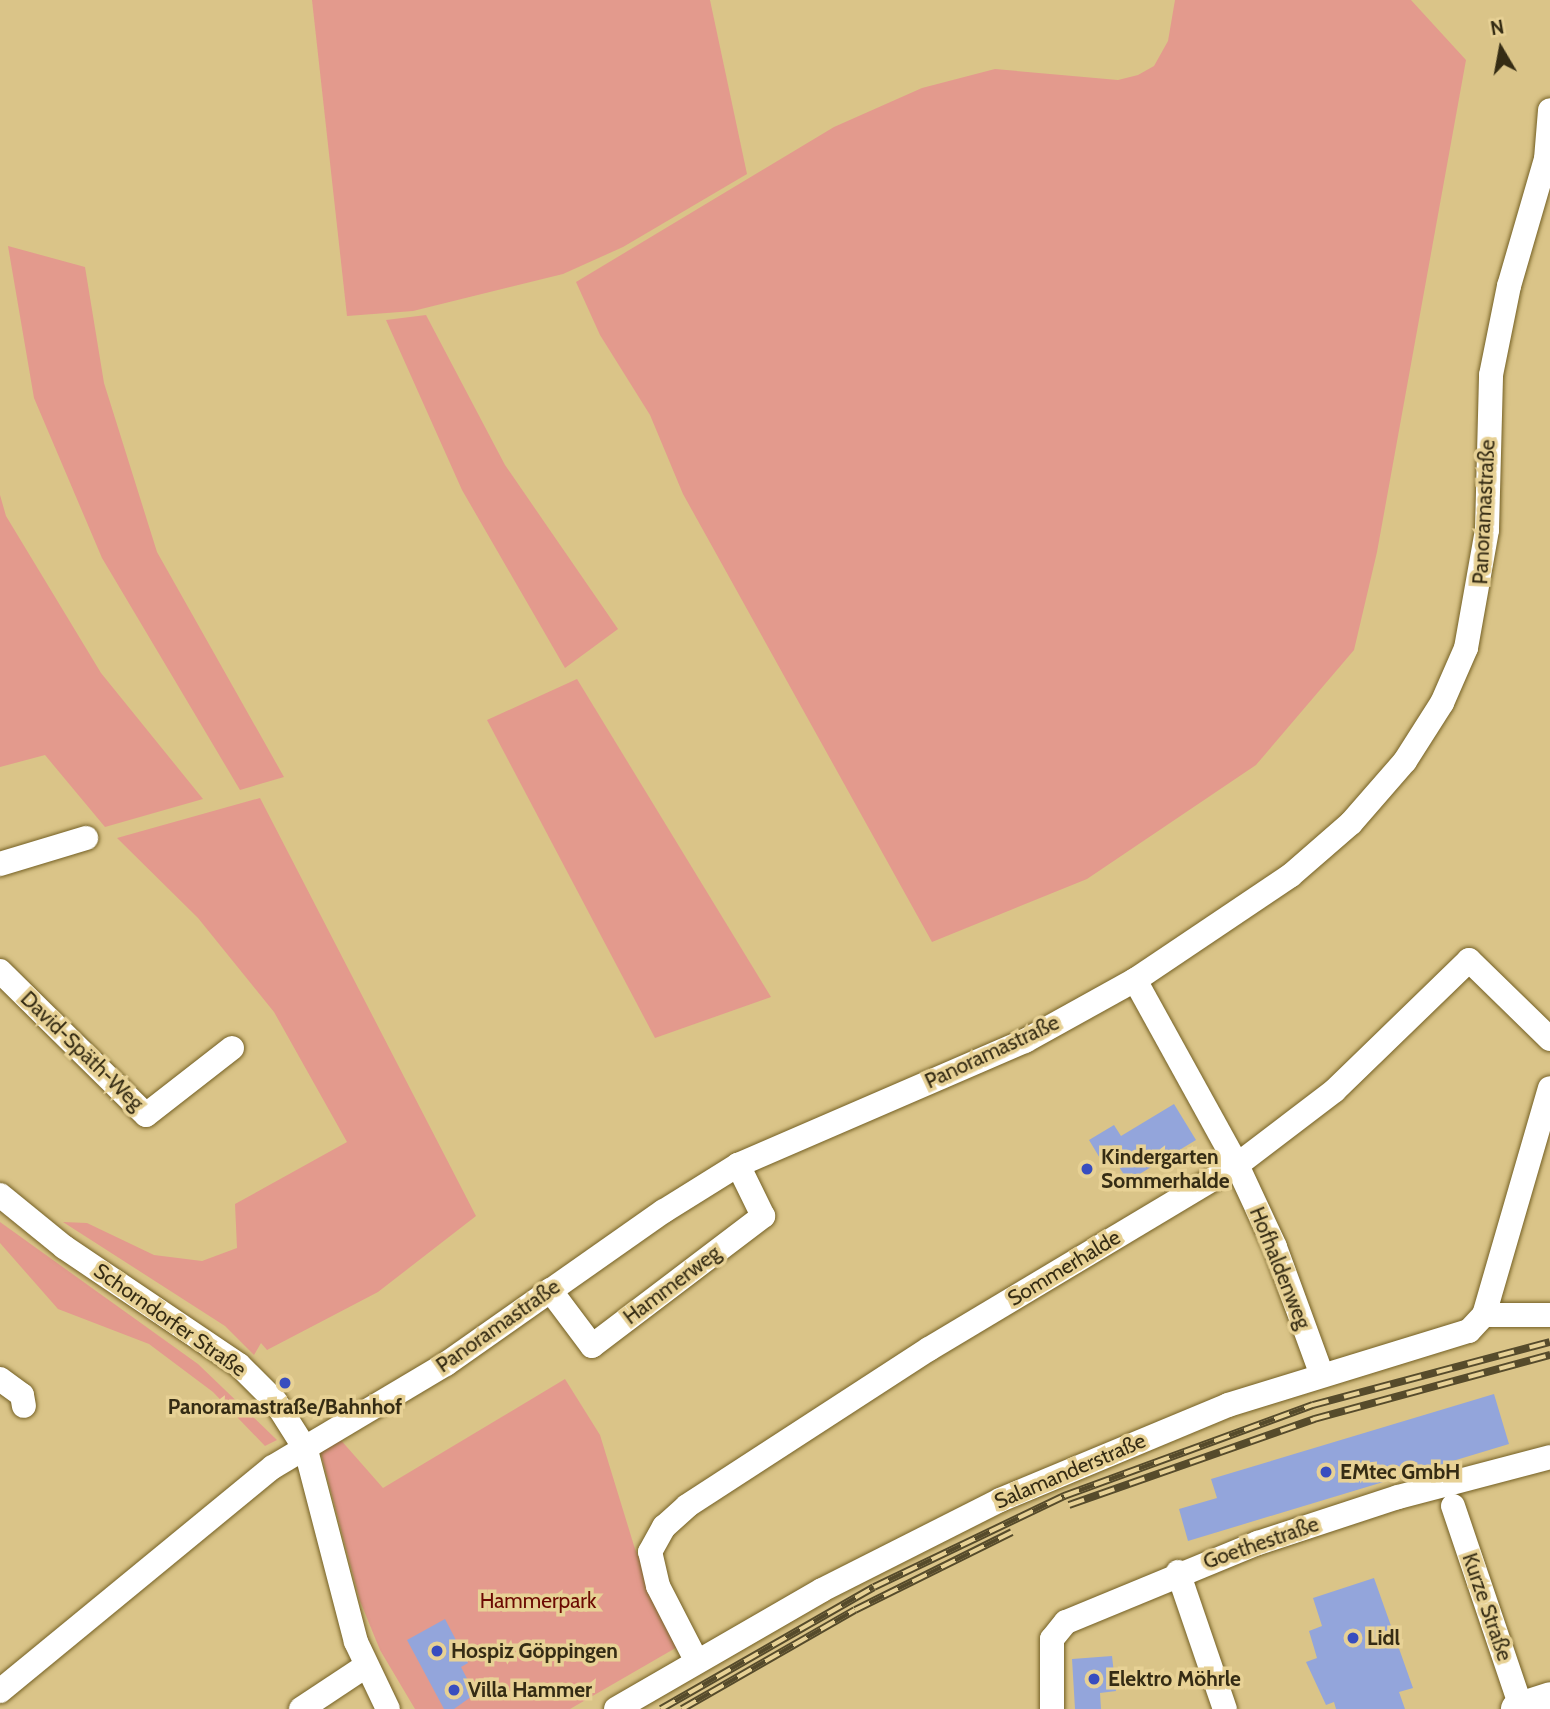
<!DOCTYPE html>
<meta charset="utf-8">
<style>
body{margin:0}
#map{position:relative;width:1550px;height:1709px;overflow:hidden;background:#dac488;font-family:Cabin,sans-serif}
div>[style]{position:absolute}
.green>*{inset:0;background:#e39a8d}
.building>*{inset:0;background:#93a5db}
.roads{filter:drop-shadow(0 0 2px #746024) drop-shadow(0 0 2px #746024)}
.minor>*{height:24px;margin:-12px;padding:0 12px;transform-origin:12px;border-radius:12px;background:#fff}
.major>*{height:32px;margin:-16px;padding:0 16px;transform-origin:16px;border-radius:16px;background:#fff}
.rail>*{height:8px;margin-top:-4px;transform-origin:0;background:repeating-linear-gradient(90deg,#e7d195 0 16px,#564b2b 0 32px);box-sizing:border-box;border-block:2px solid #564b2b}
.dots>*{width:19px;height:19px;translate:-50% -50%;box-sizing:border-box;border:4px solid #e7d195;border-radius:50%}
span{translate:-50% -50%;white-space:nowrap;text-align:center;line-height:1.15;-webkit-text-stroke:7px #e7d195;paint-order:stroke}
.street-label{font-size:21px;color:#352c14}
.poi-label{font-size:21px;color:#352c14;font-weight:700}
.left{translate:0 -50%;text-align:left}
.park-label{font-size:21px;color:#6c0902}
.north{position:absolute;left:1466px;top:14px;width:70px;height:70px;-webkit-text-stroke:5px #e7d195;paint-order:stroke;rotate:350deg;font-size:19px;font-weight:700;line-height:28px;text-align:center;color:#352c14}
.north::after{content:'';display:block;margin:auto;width:24px;height:32px;background:#352c14;clip-path:polygon(50% 0,100% 100%,50% 72%,0 100%)}
</style>
<div id="map">
<div class="green">
<div style="clip-path:polygon(312px 0,710px 0,747px 174px,623px 247px,563px 274px,413px 311px,347px 316px)"></div>
<div style="clip-path:polygon(1175px 0,1411px 0,1466px 60px,1377px 552px,1354px 650px,1256px 765px,1087px 879px,932px 942px,683px 494px,650px 415px,600px 335px,576px 282px,834px 127px,922px 88px,995px 69px,1118px 80px,1138px 75px,1154px 66px,1168px 41px)"></div>
<div style="clip-path:polygon(8px 246px,85px 267px,104px 383px,157px 552px,284px 777px,240px 790px,102px 558px,34px 398px)"></div>
<div style="clip-path:polygon(426px 315px,505px 465px,618px 629px,565px 668px,462px 490px,386px 320px)"></div>
<div style="clip-path:polygon(0 495px,6px 516px,101px 673px,203px 799px,105px 827px,45px 755px,0 767px)"></div>
<div style="clip-path:polygon(577px 679px,771px 997px,655px 1038px,487px 720px)"></div>
<div style="clip-path:polygon(260px 798px,476px 1216px,378px 1292px,267px 1350px,261px 1343px,254px 1355px,225px 1326px,63px 1222px,87px 1223px,154px 1255px,202px 1261px,237px 1248px,235px 1204px,347px 1142px,274px 1012px,198px 918px,117px 838px)"></div>
<div style="clip-path:polygon(0 1222px,198px 1364px,277px 1440px,265px 1446px,213px 1392px,149px 1344px,58px 1309px,0 1243px)"></div>
<div style="clip-path:polygon(565px 1379px,600px 1435px,635px 1549px,679px 1646px,570px 1709px,415px 1709px,380px 1650px,360px 1601px,319px 1446px,339px 1438px,383px 1488px)"></div>
</div>
<div class="building">
<div style="clip-path:polygon(1174px 1104px,1196px 1140px,1128px 1181px,1114px 1159px,1104px 1165px,1089px 1140px,1114px 1125px,1121px 1136px)"></div>
<div style="clip-path:polygon(1494px 1394px,1509px 1444px,1188px 1541px,1179px 1509px,1217px 1498px,1211px 1479px)"></div>
<div style="clip-path:polygon(1374px 1578px,1413px 1688px,1399px 1692px,1405px 1709px,1336px 1709px,1334px 1702px,1326px 1705px,1306px 1662px,1317px 1658px,1309px 1631px,1322px 1626px,1313px 1598px)"></div>
<div style="clip-path:polygon(445px 1619px,468px 1663px,461px 1667px,475px 1694px,454px 1709px,444px 1709px,407px 1640px)"></div>
<div style="clip-path:polygon(1112px 1656px,1116px 1691px,1100px 1693px,1101px 1709px,1075px 1709px,1072px 1659px)"></div>
</div>
<div class="roads">
<div class="minor">
<div style="left:0;top:864px;width:90px;rotate:-16.8deg"></div>
<div style="left:0;top:971px;width:205px;rotate:44.6deg"></div>
<div style="left:146px;top:1115px;width:109px;rotate:-37.9deg"></div>
<div style="left:1135px;top:980px;width:211px;rotate:61.1deg"></div>
<div style="left:1237px;top:1165px;width:90px;rotate:65.1deg"></div>
<div style="left:1275px;top:1247px;width:134px;rotate:69.9deg"></div>
<div style="left:0;top:1195px;width:82px;rotate:39.1deg"></div>
<div style="left:64px;top:1247px;width:211px;rotate:34deg"></div>
<div style="left:239px;top:1365px;width:51px;rotate:45deg"></div>
<div style="left:275px;top:1401px;width:58px;rotate:57.7deg"></div>
<div style="left:306px;top:1450px;width:198px;rotate:75.4deg"></div>
<div style="left:356px;top:1642px;width:74px;rotate:64.5deg"></div>
<div style="left:550px;top:1290px;width:70px;rotate:53.1deg"></div>
<div style="left:592px;top:1346px;width:215px;rotate:-37.2deg"></div>
<div style="left:763px;top:1216px;width:57px;rotate:-116.1deg"></div>
<div style="left:1484px;top:1315px;width:236px;rotate:-73.8deg"></div>
<div style="left:1484px;top:1315px;width:66px"></div>
<div style="left:0;top:1379px;width:27px;rotate:36deg"></div>
<div style="left:22px;top:1395px;width:11px;rotate:80deg"></div>
<div style="left:1453px;top:1506px;width:212px;rotate:71.3deg"></div>
<div style="left:1178px;top:1572px;width:145px;rotate:71.1deg"></div>
<div style="left:696px;top:1660px;width:83px;rotate:-117.2deg"></div>
<div style="left:658px;top:1586px;width:35px;rotate:-103deg"></div>
<div style="left:650px;top:1552px;width:29px;rotate:-61deg"></div>
<div style="left:664px;top:1527px;width:31px;rotate:-42deg"></div>
<div style="left:687px;top:1506px;width:288px;rotate:-33deg"></div>
<div style="left:929px;top:1349px;width:359px;rotate:-30.9deg"></div>
<div style="left:1237px;top:1165px;width:122px;rotate:-37.3deg"></div>
<div style="left:1334px;top:1091px;width:188px;rotate:-44.1deg"></div>
<div style="left:1469px;top:960px;width:113px;rotate:44.3deg"></div>
<div style="left:0;top:1691px;width:353px;rotate:-39.4deg"></div>
<div style="left:273px;top:1467px;width:201px;rotate:-30.8deg"></div>
<div style="left:446px;top:1364px;width:266px;rotate:-35.1deg"></div>
<div style="left:664px;top:1211px;width:87px;rotate:-31.9deg"></div>
<div style="left:738px;top:1165px;width:313px;rotate:-23.4deg"></div>
<div style="left:1025px;top:1041px;width:126px;rotate:-29deg"></div>
<div style="left:1135px;top:980px;width:187px;rotate:-33.9deg"></div>
<div style="left:1290px;top:876px;width:81px;rotate:-41deg"></div>
<div style="left:1351px;top:823px;width:82px;rotate:-48.9deg"></div>
<div style="left:1405px;top:761px;width:69px;rotate:-57.5deg"></div>
<div style="left:1442px;top:703px;width:60px;rotate:-66.4deg"></div>
<div style="left:1466px;top:648px;width:120px;rotate:-79.9deg"></div>
<div style="left:1487px;top:530px;width:155px;rotate:-88.5deg"></div>
<div style="left:1491px;top:375px;width:91px;rotate:-78.6deg"></div>
<div style="left:1509px;top:286px;width:132px;rotate:-73.8deg"></div>
<div style="left:1546px;top:159px;width:49px;rotate:-85.3deg"></div>
<div style="left:301px;top:1709px;width:78px;rotate:-33.5deg"></div>
<div style="left:616px;top:1709px;width:238px;rotate:-30deg"></div>
<div style="left:822px;top:1590px;width:199px;rotate:-26.8deg"></div>
<div style="left:1000px;top:1500px;width:247px;rotate:-22.6deg"></div>
<div style="left:1228px;top:1405px;width:252px;rotate:-17.1deg"></div>
<div style="left:1469px;top:1331px;width:22px;rotate:-47deg"></div>
<div style="left:1052px;top:1709px;width:70px;rotate:-90deg"></div>
<div style="left:1052px;top:1639px;width:22px;rotate:-51deg"></div>
<div style="left:1066px;top:1622px;width:208px;rotate:-22.4deg"></div>
<div style="left:1258px;top:1543px;width:147px;rotate:-18.2deg"></div>
<div style="left:1398px;top:1497px;width:157px;rotate:-14.7deg"></div>
</div>
<div class="major">
<div style="left:1517px;top:1709px;width:35px;rotate:-18deg"></div>
</div>
</div>
<div class="rail">
<div style="left:1069px;top:1505px;width:260px;rotate:-19.3deg"></div>
<div style="left:1314px;top:1419px;width:245px;rotate:-15.2deg"></div>
<div style="left:661px;top:1709px;width:245px;rotate:-29.8deg"></div>
<div style="left:874px;top:1587px;width:211px;rotate:-25.6deg"></div>
<div style="left:1064px;top:1496px;width:265px;rotate:-20.1deg"></div>
<div style="left:1313px;top:1405px;width:245px;rotate:-14.9deg"></div>
<div style="left:682px;top:1709px;width:199px;rotate:-29.8deg"></div>
<div style="left:855px;top:1610px;width:175px;rotate:-26.4deg"></div>
</div>
<div class="dots">
<div style="left:1087px;top:1169px;background:#384dbf"></div>
<div style="left:285px;top:1383px;background:#384dbf"></div>
<div style="left:1326px;top:1472px;background:#384dbf"></div>
<div style="left:1353px;top:1638px;background:#384dbf"></div>
<div style="left:437px;top:1651px;background:#384dbf"></div>
<div style="left:1094px;top:1679px;background:#384dbf"></div>
<div style="left:454px;top:1690px;background:#384dbf"></div>
</div>
<div class="street-label">
<span style="left:1484px;top:512px;rotate:-87deg">Panoramastraße</span>
<span style="left:82px;top:1051px;rotate:44deg">David-Späth-Weg</span>
<span style="left:992px;top:1052px;rotate:-25deg">Panoramastraße</span>
<span style="left:1064px;top:1268px;rotate:-31deg">Sommerhalde</span>
<span style="left:1280px;top:1268px;rotate:68deg">Hofhaldenweg</span>
<span style="left:672px;top:1285px;rotate:-37deg">Hammerweg</span>
<span style="left:170px;top:1320px;rotate:35deg">Schorndorfer Straße</span>
<span style="left:498px;top:1326px;rotate:-35deg">Panoramastraße</span>
<span style="left:1070px;top:1471px;rotate:-23deg">Salamanderstraße</span>
<span style="left:1261px;top:1543px;rotate:-19deg">Goethestraße</span>
<span style="left:1487px;top:1607px;rotate:71deg">Kurze Straße</span>
</div>
<div class="poi-label">
<span class="left" style="left:1101px;top:1169px">Kindergarten<br>Sommerhalde</span>
<span style="left:285px;top:1407px">Panoramastraße/Bahnhof</span>
<span class="left" style="left:1340px;top:1472px">EMtec GmbH</span>
<span class="left" style="left:1367px;top:1638px">Lidl</span>
<span class="left" style="left:451px;top:1651px">Hospiz Göppingen</span>
<span class="left" style="left:1108px;top:1679px">Elektro Möhrle</span>
<span class="left" style="left:468px;top:1690px">Villa Hammer</span>
</div>
<div class="park-label">
<span style="left:538px;top:1601px">Hammerpark</span>
</div>
<div class="north">N</div>
</div>
